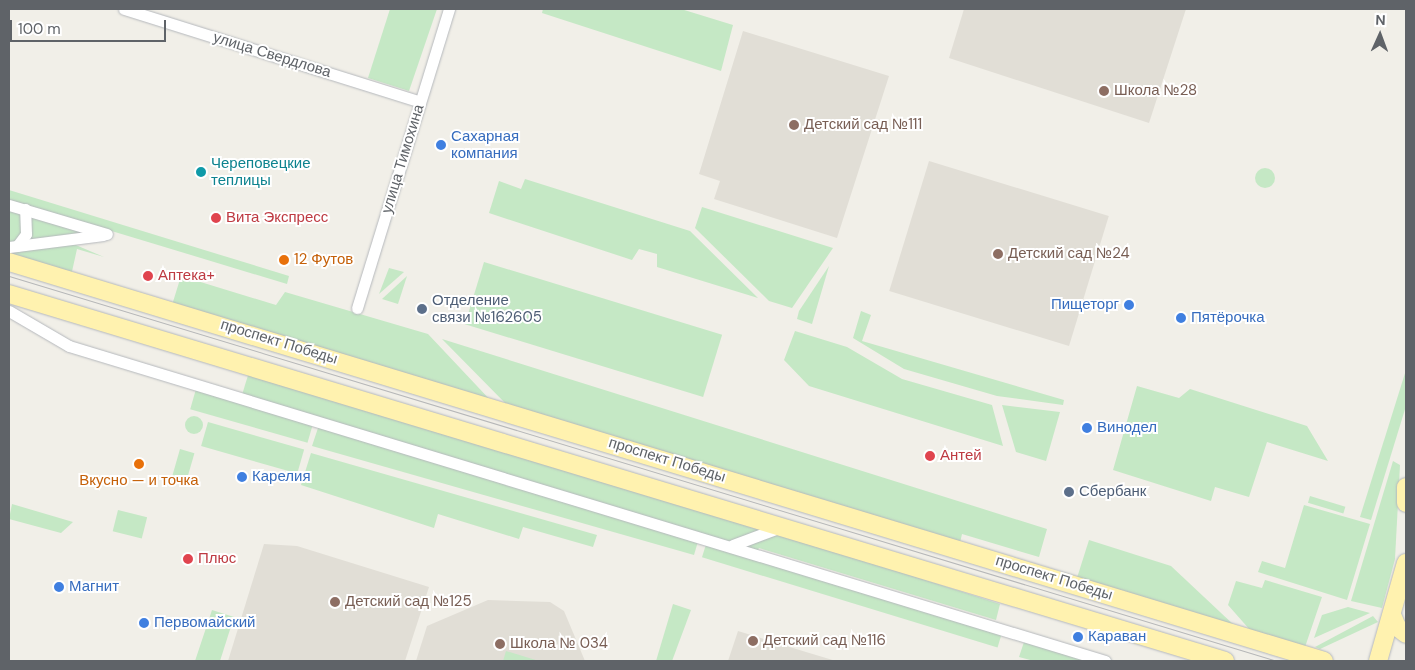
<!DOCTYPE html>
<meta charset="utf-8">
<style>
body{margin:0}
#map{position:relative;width:1415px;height:670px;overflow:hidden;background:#f1efe8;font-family:"DM Sans",sans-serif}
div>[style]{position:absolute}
.education>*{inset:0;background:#e1ded6;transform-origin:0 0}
.green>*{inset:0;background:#c5e8c5;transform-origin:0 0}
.round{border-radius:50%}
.roads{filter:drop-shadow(0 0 1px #b5b8bc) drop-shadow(0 0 1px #b5b8bc)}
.street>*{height:11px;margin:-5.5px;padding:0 5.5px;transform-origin:5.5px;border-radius:5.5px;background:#fff}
.primary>*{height:18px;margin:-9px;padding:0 9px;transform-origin:9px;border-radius:9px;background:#fff2af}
.tram>*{height:1px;margin:-0.5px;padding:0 0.5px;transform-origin:0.5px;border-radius:0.5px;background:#b6b7b8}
.dots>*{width:14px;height:14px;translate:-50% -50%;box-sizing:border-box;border:2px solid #fff;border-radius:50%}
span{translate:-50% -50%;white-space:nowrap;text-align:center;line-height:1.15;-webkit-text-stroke:4px #fff;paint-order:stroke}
.street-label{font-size:15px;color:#5f6368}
.education-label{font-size:15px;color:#785e54}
.left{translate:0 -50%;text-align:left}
.shop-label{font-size:15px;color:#366cbe}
.right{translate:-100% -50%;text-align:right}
.culture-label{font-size:15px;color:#0d838f}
.health-label{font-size:15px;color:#be3a42}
.food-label{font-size:15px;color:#c56008}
.service-label{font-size:15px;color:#4e5e75}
.frame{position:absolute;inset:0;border:10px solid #5f6368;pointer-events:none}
.north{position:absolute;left:1355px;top:10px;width:50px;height:50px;-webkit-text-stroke:4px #fff;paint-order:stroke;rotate:2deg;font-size:14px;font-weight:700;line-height:20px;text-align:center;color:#5f6368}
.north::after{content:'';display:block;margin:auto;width:18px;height:22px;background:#5f6368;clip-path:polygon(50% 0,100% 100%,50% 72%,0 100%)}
.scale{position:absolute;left:10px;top:20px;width:156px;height:22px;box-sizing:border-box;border:2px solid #5f6368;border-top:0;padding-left:6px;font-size:15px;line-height:18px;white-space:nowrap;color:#5f6368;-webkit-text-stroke:4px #fff;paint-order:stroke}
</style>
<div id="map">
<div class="education">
<div style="clip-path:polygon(964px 9px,1186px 9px,1149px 123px,949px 58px)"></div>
<div style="clip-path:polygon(743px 31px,889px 76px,837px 238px,714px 199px,720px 181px,699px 174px)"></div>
<div style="left:929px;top:161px;width:188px;height:136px;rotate:17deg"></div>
<div style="clip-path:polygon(264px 544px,297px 546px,429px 587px,405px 661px,228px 661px)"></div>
<div style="clip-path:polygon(488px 600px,550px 602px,564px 611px,585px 661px,416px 661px,427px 626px)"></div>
<div style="clip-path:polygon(738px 631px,806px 652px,836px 661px,728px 661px)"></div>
</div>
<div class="green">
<div style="clip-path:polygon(390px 9px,437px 9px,409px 91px,368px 78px)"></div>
<div style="clip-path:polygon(543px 9px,681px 9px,733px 25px,721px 71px,542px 13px)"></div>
<div class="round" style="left:1255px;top:168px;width:20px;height:20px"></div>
<div style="clip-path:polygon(525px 179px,690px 231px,758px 298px,657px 267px,657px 254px,639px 249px,632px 260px,489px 213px,499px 181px,521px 189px)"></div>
<div style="clip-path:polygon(9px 190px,289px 276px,287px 284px,9px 200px)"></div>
<div style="clip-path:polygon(702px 207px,833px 248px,792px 308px,769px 301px,695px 228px)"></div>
<div style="clip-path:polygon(9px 208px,88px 233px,71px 243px,104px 257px,77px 249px,71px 276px,9px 257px)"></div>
<div style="left:484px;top:262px;width:249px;height:65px;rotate:17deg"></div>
<div style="clip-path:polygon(829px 266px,812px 324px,797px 319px,799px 311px)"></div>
<div style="clip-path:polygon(389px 268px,404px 272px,379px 294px)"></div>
<div style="clip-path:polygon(181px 276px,276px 305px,285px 292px,428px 334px,493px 403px,172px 305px)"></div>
<div style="clip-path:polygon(407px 276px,398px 304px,382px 299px)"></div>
<div style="clip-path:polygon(861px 311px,871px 315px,862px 341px,1064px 400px,1063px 405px,997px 396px,904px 369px,853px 338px)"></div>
<div style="clip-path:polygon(795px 331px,847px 347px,902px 379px,992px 405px,1003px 446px,809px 386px,784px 360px)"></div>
<div style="clip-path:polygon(442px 339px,1047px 529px,1039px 557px,962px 534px,960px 543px,508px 406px)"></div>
<div style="clip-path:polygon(1406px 370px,1406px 406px,1371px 520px,1360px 517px)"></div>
<div style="left:249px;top:372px;width:539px;height:23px;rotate:17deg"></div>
<div style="clip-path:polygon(1137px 386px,1179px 398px,1190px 389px,1307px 426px,1328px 461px,1267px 442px,1249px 497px,1215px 487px,1211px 501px,1113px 470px)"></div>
<div style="left:196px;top:389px;width:122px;height:21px;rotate:16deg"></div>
<div style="clip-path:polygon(1002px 405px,1060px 412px,1046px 461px,1016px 452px)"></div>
<div class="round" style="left:185px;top:416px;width:18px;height:18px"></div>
<div style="left:208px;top:422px;width:100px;height:25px;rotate:16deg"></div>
<div style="clip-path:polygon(319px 425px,699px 538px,694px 555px,312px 446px)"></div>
<div style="left:180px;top:449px;width:15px;height:34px;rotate:16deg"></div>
<div style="clip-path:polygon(311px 453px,597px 535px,593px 547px,523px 527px,519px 539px,438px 514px,434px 528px,301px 485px)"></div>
<div style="clip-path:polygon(1393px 461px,1400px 465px,1395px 559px,1382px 608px,1351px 601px)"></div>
<div style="left:1310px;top:496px;width:37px;height:7px;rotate:17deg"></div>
<div style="clip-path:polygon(12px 504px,73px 522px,61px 533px,9px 519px)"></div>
<div style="clip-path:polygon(1304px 505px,1370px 524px,1347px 600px,1258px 572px,1262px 561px,1285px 568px)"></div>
<div style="left:118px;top:510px;width:30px;height:22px;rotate:14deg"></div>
<div style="clip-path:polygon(779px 533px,1000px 604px,996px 620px,749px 545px)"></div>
<div style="clip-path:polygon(1089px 540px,1171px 566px,1236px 627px,1076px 581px)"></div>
<div style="left:707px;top:541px;width:309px;height:17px;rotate:17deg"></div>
<div style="clip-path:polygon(1265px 580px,1322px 597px,1305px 647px,1250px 630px,1228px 605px,1236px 581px,1262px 588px)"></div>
<div style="clip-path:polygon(673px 604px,691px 610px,672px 661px,656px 661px)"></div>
<div style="clip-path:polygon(1348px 607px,1370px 613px,1314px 638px,1322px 615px)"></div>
<div style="clip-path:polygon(212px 610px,234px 617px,220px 661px,195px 661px)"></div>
<div style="clip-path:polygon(1373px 616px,1378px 622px,1320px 649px,1315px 647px)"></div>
<div style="clip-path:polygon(1025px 639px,1095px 661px,1034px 661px,1019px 657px)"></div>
<div style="clip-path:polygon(506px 651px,539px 661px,503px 661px)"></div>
</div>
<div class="roads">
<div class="street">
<div style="left:124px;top:9px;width:310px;rotate:17.4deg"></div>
<div style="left:9px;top:205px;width:102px;rotate:16.5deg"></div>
<div style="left:17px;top:246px;width:15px;rotate:-53deg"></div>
<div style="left:26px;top:234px;width:25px;rotate:-92deg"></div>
<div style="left:9px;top:247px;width:95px;rotate:-7.3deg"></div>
<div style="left:357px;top:308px;width:313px;rotate:-72.9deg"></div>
<div style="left:9px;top:311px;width:69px;rotate:30.3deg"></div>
<div style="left:69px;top:346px;width:1083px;rotate:16.91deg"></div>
<div style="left:733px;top:545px;width:51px;rotate:-20.6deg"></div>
</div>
<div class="primary">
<div style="left:9px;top:262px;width:1374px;rotate:16.88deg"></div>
<div style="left:9px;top:294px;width:1270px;rotate:16.79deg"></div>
<div style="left:1406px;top:487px;width:16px;rotate:90deg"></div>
<div style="left:1392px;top:615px;width:13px;rotate:67deg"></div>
<div style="left:1397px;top:627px;width:11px;rotate:38deg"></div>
<div style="left:1378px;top:661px;width:102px;rotate:-74.1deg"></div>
</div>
</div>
<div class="tram">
<div style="left:9px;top:276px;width:1325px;rotate:16.89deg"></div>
</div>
<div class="dots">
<div style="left:1104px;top:91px;background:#8d6e63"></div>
<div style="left:794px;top:125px;background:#8d6e63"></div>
<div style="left:441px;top:145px;background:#3f7fe0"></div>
<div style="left:201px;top:172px;background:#0f9aa8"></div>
<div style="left:216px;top:218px;background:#e0444e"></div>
<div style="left:998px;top:254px;background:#8d6e63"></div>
<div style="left:284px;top:260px;background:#e8710a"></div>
<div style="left:148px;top:276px;background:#e0444e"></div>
<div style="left:1129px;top:305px;background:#3f7fe0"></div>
<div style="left:422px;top:309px;background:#5c6f8a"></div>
<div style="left:1181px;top:318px;background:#3f7fe0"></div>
<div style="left:1087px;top:428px;background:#3f7fe0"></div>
<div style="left:930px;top:456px;background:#e0444e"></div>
<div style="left:139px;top:464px;background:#e8710a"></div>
<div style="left:242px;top:477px;background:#3f7fe0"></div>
<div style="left:1069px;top:492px;background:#5c6f8a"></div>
<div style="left:188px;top:559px;background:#e0444e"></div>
<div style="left:59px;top:587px;background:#3f7fe0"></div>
<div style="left:335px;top:602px;background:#8d6e63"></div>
<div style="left:144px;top:623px;background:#3f7fe0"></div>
<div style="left:1078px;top:637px;background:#3f7fe0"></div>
<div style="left:753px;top:641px;background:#8d6e63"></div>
<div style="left:500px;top:644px;background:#8d6e63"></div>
</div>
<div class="street-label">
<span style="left:272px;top:55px;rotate:17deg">улица Свердлова</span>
<span style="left:403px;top:159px;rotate:-73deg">улица Тимохина</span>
<span style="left:279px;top:342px;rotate:17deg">проспект Победы</span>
<span style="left:667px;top:460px;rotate:17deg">проспект Победы</span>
<span style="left:1054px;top:578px;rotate:17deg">проспект Победы</span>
</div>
<div class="education-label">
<span class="left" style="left:1114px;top:91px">Школа №28</span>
<span class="left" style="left:804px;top:125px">Детский сад №111</span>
<span class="left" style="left:1008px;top:254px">Детский сад №24</span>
<span class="left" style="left:345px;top:602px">Детский сад №125</span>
<span class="left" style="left:763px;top:641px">Детский сад №116</span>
<span class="left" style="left:510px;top:644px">Школа № 034</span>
</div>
<div class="shop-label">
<span class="left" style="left:451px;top:145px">Сахарная<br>компания</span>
<span class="right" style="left:1119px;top:305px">Пищеторг</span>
<span class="left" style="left:1191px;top:318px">Пятёрочка</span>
<span class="left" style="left:1097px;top:428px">Винодел</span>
<span class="left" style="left:252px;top:477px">Карелия</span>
<span class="left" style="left:69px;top:587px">Магнит</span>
<span class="left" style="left:154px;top:623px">Первомайский</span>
<span class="left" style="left:1088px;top:637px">Караван</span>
</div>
<div class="culture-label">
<span class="left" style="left:211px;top:172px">Череповецкие<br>теплицы</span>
</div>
<div class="health-label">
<span class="left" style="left:226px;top:218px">Вита Экспресс</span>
<span class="left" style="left:158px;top:276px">Аптека+</span>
<span class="left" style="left:940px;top:456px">Антей</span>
<span class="left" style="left:198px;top:559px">Плюс</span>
</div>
<div class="food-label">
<span class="left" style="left:294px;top:260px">12 Футов</span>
<span style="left:139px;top:481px">Вкусно — и точка</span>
</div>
<div class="service-label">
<span class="left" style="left:432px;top:309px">Отделение<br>связи №162605</span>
<span class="left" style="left:1079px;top:492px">Сбербанк</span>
</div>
<div class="frame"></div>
<div class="north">N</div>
<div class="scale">100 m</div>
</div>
